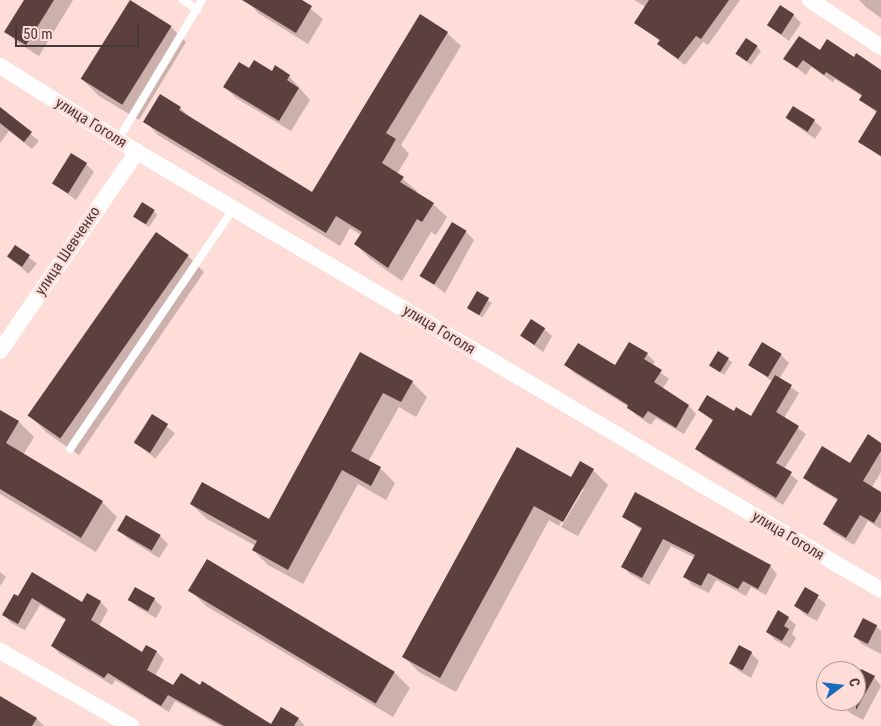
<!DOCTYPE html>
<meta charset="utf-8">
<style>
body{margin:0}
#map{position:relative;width:881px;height:726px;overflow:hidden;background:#fedcd8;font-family:"Roboto Condensed",sans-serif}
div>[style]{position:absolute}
.shadow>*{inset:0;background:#0003;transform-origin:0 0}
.building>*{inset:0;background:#5b403d;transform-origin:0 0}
.service>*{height:8px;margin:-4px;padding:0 4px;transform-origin:4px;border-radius:4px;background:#fff}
.minor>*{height:16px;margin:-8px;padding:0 8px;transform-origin:8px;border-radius:8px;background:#fff}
span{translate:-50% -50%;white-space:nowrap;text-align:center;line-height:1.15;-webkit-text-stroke:5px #fedcd8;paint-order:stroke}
.street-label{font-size:15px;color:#473938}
.north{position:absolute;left:816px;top:661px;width:50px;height:50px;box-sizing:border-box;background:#fedcd8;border:1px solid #b59b98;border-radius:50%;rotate:75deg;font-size:14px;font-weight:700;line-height:20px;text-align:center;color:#473938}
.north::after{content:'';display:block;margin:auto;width:18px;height:22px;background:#186cba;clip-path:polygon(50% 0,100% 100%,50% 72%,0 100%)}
.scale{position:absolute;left:15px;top:25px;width:124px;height:22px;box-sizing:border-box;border:2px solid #473938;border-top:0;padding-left:6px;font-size:15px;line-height:18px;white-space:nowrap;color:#473938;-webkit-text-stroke:4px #fedcd8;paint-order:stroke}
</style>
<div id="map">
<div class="shadow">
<div style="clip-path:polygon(25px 0,73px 0,39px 56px,18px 43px,6px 32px)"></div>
<div style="clip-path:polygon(247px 0,300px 0,323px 19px,308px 44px,258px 13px)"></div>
<div style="clip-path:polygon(634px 0,740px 0,708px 45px,703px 42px,685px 65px,665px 50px,659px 44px,660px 41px,635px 22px,646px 7px)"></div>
<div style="clip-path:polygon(859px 0,881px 0,881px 18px,866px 7px)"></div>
<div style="clip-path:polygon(131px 2px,171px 27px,186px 42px,139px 120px,99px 96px,83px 80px)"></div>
<div style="clip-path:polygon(793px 15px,801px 23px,789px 41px,768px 25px)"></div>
<div style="clip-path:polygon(447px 33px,461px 46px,401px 145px,409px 154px,397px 174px,417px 191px,416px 193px,433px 204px,447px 217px,436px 235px,431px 232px,402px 281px,369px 258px,356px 244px,361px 235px,350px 228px,340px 246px,158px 135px,145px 121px,180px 108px,193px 120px,312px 194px)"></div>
<div style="clip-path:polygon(757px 47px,761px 51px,751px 65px,737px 54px)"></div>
<div style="clip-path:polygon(820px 51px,881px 74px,881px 116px,860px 100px,862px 96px,835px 79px,833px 82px,811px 67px,806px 75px,785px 59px)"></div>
<div style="clip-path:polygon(250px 70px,289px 76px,310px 100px,291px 131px,236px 98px,225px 87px)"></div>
<div style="clip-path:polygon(0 109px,39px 141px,32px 149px,9px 131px,0 143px)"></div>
<div style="clip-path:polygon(786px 118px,814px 121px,822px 128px,815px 139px)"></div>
<div style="clip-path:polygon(881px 131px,881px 157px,860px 142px)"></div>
<div style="clip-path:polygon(86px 164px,94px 172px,76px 200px,53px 183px)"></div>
<div style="clip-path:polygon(154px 211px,157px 215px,149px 227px,137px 219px)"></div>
<div style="clip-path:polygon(466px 232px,474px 240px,445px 293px,424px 277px)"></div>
<div style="left:15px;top:246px;width:28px;height:13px;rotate:39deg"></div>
<div style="clip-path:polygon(188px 256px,204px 272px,79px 455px,47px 433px,31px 417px)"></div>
<div style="left:477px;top:293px;width:18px;height:17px;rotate:34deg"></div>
<div style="clip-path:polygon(544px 329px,552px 336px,543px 352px,522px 336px)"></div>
<div style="clip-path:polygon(361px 353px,412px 382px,427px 397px,416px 417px,399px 407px,368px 462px,380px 468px,395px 483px,386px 500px,358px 484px,303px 584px,268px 565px,253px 550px,256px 546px,207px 519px,191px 504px,269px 521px)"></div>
<div style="left:718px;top:353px;width:17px;height:15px;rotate:33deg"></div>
<div style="clip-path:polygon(647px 354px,655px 362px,652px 366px,669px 379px,662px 389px,689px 406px,696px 414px,684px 434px,656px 418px,651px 425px,636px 415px,629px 407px,574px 373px,566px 365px,616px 367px)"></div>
<div style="clip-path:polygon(781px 355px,789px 363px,779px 379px,799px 393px,784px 418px,806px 434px,784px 469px,798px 481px,783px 505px,704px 456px,697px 449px,713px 421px,699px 410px,734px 413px,751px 417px,773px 382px,750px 365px)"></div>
<div style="clip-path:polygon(0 411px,19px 422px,34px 437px,23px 455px,102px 502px,117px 517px,96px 552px,0 494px)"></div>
<div style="left:153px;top:416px;width:28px;height:32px;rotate:38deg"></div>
<div style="clip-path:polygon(881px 444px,881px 472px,872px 487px,881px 493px,881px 529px,868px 521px,854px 545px,832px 532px,825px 524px,839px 501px,812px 485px,804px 477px,850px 464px)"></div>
<div style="clip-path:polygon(518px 449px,572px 479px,593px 470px,608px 485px,578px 536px,561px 527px,584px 489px,581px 489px,559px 526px,549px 520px,456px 692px,419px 672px,404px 657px)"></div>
<div style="clip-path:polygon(624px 517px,770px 566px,777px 574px,766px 595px,751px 587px,746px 596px,716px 580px,709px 593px,692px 585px,685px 577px,695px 558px,671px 546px,649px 585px,630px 574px,623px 566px,643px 531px)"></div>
<div style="clip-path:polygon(119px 530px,160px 536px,168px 544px,159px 558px,127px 538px)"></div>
<div style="clip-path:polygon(208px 561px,394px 672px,410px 688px,393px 717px,206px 606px,190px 590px)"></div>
<div style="clip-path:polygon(0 572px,6px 577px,0 586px)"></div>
<div style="clip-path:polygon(32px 574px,82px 604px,87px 595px,101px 602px,108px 610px,99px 626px,142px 653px,146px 646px,157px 652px,164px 659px,155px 676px,174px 686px,271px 726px,298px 718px,305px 726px,220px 726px,175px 701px,169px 712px,115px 680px,112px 685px,60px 654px,53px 646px,67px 621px,40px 605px,25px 630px,11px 623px,4px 615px,18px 598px)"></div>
<div style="clip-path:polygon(806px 589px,826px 604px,817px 621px,804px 614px,796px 606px)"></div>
<div style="clip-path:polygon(129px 599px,154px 599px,162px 607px,156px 618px,137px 607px)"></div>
<div style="clip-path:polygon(788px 618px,796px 625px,792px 634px,796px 638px,790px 648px,775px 640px,767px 632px)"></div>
<div style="clip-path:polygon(876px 626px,881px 631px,881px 654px,862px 644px,854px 636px)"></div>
<div style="clip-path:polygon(751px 653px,759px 661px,751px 678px,739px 671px,731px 664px)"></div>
<div style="clip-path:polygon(874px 677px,881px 686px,863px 720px,850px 713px,842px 705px,844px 701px,856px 701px,856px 680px)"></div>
<div style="clip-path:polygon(0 698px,37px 719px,44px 726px,0 726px)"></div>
</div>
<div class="building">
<div style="clip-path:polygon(24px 0,54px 0,26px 45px,4px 32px)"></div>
<div style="left:130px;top:0;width:49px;height:93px;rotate:32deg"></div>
<div style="clip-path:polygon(242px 0,302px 0,312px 6px,296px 33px)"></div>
<div style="clip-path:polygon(649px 0,729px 0,701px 39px,696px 36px,678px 59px,657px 44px,660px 40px,634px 23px)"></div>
<div style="left:780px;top:5px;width:17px;height:24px;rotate:33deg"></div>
<div style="clip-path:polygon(420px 14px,448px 32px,386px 133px,396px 139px,382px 163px,404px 177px,400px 182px,434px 203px,422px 222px,417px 219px,388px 268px,354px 244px,362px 232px,336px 216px,326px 233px,143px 122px,160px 94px,181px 107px,179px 110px,312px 192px)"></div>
<div style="clip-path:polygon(799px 36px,820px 50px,827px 39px,854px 57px,856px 53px,881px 70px,881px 156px,858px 142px,877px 111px,859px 100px,862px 95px,826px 72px,824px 75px,803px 60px,797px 68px,783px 59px)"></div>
<div style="left:746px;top:38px;width:14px;height:19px;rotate:34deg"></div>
<div style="clip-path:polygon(254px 60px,272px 71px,275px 65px,290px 75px,287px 80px,299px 88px,279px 121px,223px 87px,239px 62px,249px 68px)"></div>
<div style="left:793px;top:106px;width:26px;height:14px;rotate:32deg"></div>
<div style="clip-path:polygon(0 107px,32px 132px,24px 142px,0 123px)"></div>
<div style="left:71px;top:153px;width:19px;height:36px;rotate:32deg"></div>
<div style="left:142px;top:202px;width:15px;height:17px;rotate:32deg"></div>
<div style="left:452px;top:222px;width:17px;height:63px;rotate:31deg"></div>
<div style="left:156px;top:232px;width:40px;height:224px;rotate:35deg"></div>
<div style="left:15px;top:245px;width:18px;height:14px;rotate:34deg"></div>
<div style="left:477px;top:291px;width:14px;height:20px;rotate:30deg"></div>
<div style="left:531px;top:319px;width:17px;height:20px;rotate:33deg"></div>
<div style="clip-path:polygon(629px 342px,648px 353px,644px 359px,662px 370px,654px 382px,689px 405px,676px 428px,648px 411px,643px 418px,627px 408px,628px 405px,564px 365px,578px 343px,615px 365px)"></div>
<div style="left:762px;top:342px;width:23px;height:27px;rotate:31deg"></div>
<div style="left:718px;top:351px;width:13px;height:17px;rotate:32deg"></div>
<div style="clip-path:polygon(360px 352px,413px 381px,401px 402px,383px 393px,351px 451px,381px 467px,371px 486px,342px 470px,288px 570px,252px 550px,257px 541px,190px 504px,202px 482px,269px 519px)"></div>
<div style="clip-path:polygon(775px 375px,792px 385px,776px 412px,799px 426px,776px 463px,792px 472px,776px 498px,695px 449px,713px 420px,698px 410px,707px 395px,734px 411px,736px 407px,751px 416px)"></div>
<div style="clip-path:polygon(0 410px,19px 421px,6px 443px,103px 501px,81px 538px,0 489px)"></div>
<div style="left:152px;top:414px;width:19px;height:34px;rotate:32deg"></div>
<div style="clip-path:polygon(868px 434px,881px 443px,881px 451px,863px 481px,881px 492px,881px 511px,874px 523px,860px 515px,846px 538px,823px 524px,838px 499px,803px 478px,822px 446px,850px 463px)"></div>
<div style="clip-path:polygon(517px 447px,571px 477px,580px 461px,594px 469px,563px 522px,534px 506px,440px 678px,402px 657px)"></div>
<div style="clip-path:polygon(635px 492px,771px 565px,758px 589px,743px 581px,738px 589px,708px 573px,701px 586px,683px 577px,695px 555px,663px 539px,642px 578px,621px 567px,642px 528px,622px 517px)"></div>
<div style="left:126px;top:515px;width:40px;height:18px;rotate:30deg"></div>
<div style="left:207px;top:559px;width:219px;height:37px;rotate:31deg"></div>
<div style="clip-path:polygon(32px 572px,82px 602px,87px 593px,101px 601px,91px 620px,142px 652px,146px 645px,157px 651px,147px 670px,173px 685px,181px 673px,200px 685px,202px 681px,271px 724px,281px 707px,299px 718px,294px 726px,224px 726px,168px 695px,161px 706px,108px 673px,104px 678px,51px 646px,66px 619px,32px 598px,18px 624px,2px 615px,14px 594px,18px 596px)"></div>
<div style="left:135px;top:587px;width:23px;height:15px;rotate:29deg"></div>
<div style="left:805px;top:587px;width:16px;height:22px;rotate:30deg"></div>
<div style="clip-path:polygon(778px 610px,789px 617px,784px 626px,789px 629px,782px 641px,766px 632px)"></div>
<div style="left:863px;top:618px;width:16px;height:21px;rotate:27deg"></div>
<div style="left:739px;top:645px;width:15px;height:21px;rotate:28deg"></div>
<div style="clip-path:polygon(861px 669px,875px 676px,856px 710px,856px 677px)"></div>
<div style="clip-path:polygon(0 696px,37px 718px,32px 726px,0 726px)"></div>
</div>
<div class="service">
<div style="left:183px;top:0;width:17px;rotate:33deg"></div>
<div style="left:118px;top:140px;width:163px;rotate:-59deg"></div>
<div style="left:70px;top:449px;width:290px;rotate:-55.8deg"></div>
</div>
<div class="minor">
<div style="left:810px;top:0;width:85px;rotate:33.5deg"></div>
<div style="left:0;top:66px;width:162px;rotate:32.1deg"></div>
<div style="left:137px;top:152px;width:863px;rotate:30.49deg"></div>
<div style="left:0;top:351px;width:242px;rotate:-55.5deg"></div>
<div style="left:0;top:651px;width:151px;rotate:29.8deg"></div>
</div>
<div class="street-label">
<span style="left:91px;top:123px;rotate:32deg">улица Гоголя</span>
<span style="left:68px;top:251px;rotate:-56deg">улица Шевченко</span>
<span style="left:439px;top:330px;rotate:31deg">улица Гоголя</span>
<span style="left:788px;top:536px;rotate:31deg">улица Гоголя</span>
</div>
<div class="north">С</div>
<div class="scale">50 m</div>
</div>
